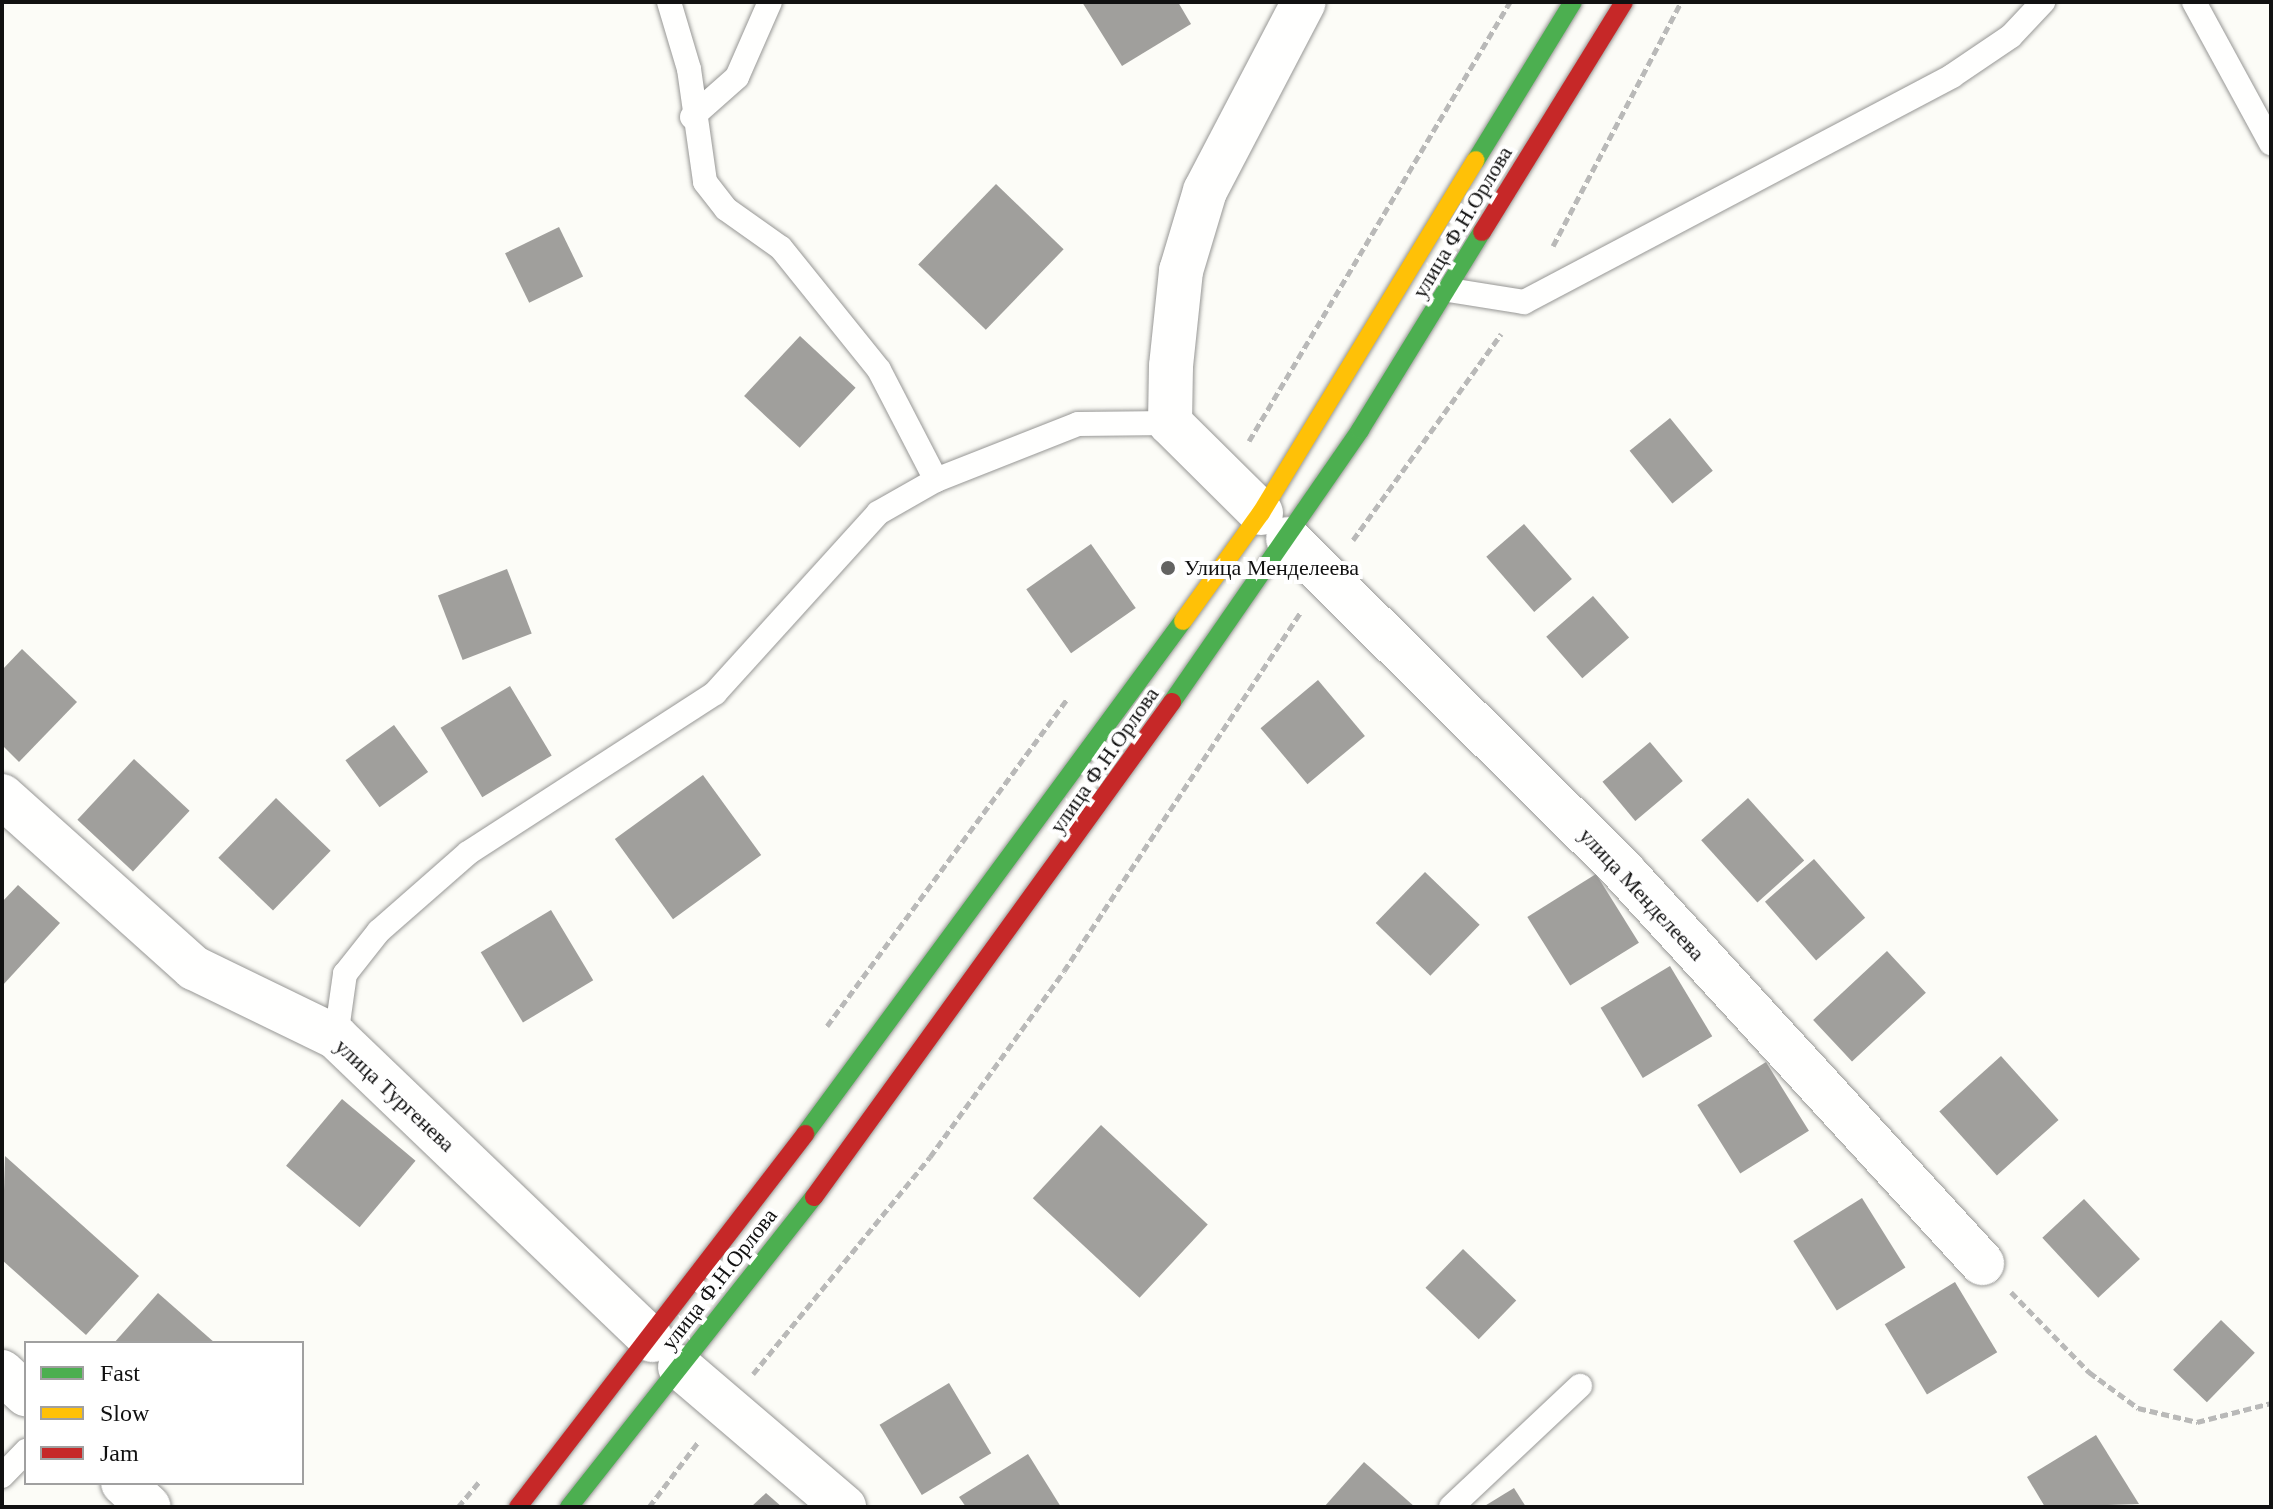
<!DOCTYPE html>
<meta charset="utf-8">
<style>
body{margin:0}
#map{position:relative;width:2273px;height:1509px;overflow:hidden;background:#fcfcf7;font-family:"Times New Roman",serif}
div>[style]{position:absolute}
.building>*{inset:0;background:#a09f9c;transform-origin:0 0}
.path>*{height:5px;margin-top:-2.5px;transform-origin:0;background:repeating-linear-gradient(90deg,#b9b9b8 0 8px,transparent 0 12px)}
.roads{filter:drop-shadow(0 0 2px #979795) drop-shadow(0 0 2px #979795)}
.lane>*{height:24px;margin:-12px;padding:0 12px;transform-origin:12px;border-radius:12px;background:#fffffe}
.street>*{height:44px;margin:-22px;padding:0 22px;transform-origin:22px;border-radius:22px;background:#fffffe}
.fast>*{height:18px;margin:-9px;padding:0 9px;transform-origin:9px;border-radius:9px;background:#4caf50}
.slow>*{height:18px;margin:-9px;padding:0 9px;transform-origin:9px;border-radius:9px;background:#ffc107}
.jam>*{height:18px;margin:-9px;padding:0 9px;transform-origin:9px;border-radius:9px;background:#c62828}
.dots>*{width:22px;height:22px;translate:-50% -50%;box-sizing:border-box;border:4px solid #fff;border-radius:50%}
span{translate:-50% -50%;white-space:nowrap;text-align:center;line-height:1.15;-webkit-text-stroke:8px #fff;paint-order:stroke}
.street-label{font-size:22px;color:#111}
.poi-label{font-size:22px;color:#111}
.left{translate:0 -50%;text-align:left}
.frame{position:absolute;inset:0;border:4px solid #111;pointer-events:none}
.legend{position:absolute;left:24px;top:1341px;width:280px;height:144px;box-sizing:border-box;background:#fff;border:2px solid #a0a0a0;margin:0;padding:10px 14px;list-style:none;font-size:24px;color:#111}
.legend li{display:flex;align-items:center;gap:16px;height:40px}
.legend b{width:40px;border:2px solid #a0a0a0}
</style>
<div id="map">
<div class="building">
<div style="clip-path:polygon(1082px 2px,1178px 2px,1191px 24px,1122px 66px)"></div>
<div style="left:996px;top:184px;width:94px;height:112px;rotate:44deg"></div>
<div style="left:559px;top:227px;width:55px;height:60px;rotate:64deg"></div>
<div style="left:800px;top:336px;width:76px;height:82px;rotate:43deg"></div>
<div style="left:1670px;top:418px;width:68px;height:52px;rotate:51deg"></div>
<div style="left:1524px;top:524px;width:73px;height:50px;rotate:49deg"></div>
<div style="left:1091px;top:544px;width:78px;height:79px;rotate:55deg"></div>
<div style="left:507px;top:569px;width:69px;height:74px;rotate:69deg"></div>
<div style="left:1593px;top:596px;width:55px;height:62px;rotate:49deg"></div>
<div style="clip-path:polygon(22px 649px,77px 702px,19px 762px,2px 745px,2px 670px)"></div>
<div style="left:1318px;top:680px;width:73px;height:75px;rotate:50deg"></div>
<div style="left:510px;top:686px;width:81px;height:81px;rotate:59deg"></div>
<div style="left:394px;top:725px;width:58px;height:60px;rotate:54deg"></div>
<div style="left:1650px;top:742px;width:51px;height:62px;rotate:50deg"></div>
<div style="left:134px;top:759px;width:76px;height:83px;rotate:43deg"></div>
<div style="left:703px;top:775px;width:99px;height:109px;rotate:54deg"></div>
<div style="left:276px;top:798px;width:76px;height:83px;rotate:44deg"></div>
<div style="left:1748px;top:798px;width:84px;height:63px;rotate:48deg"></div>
<div style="left:1814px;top:859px;width:78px;height:65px;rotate:49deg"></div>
<div style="left:1425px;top:872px;width:76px;height:71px;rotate:44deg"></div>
<div style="left:1596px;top:874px;width:81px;height:81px;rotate:58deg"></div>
<div style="clip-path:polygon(18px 885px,60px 923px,2px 986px,2px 902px)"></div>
<div style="left:551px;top:910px;width:82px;height:82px;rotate:59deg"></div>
<div style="left:1887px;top:951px;width:57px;height:101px;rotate:47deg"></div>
<div style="left:1670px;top:966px;width:82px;height:81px;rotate:59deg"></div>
<div style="left:2001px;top:1056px;width:86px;height:83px;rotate:48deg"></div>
<div style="left:1766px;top:1062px;width:81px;height:81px;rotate:58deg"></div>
<div style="left:342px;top:1099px;width:96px;height:87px;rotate:40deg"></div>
<div style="left:1101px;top:1125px;width:146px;height:100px;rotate:43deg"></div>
<div style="clip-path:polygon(5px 1156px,139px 1276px,86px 1335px,2px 1260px)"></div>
<div style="left:1862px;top:1198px;width:82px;height:81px;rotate:58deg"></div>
<div style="left:2084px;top:1199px;width:82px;height:57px;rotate:47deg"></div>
<div style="left:1463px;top:1249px;width:74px;height:54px;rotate:44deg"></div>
<div style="left:1955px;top:1282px;width:82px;height:82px;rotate:59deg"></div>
<div style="clip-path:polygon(158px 1293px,215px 1343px,114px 1343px)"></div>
<div style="left:2221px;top:1320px;width:47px;height:69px;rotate:44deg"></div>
<div style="left:949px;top:1383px;width:82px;height:81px;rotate:59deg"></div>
<div style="clip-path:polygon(2096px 1435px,2139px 1504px,2045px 1507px,2027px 1477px)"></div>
<div style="clip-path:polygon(1028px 1454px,1061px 1507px,966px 1507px,959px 1497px)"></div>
<div style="clip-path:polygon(1364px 1462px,1415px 1507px,1324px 1507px)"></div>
<div style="clip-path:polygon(1514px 1488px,1526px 1507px,1483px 1507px)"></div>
<div style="clip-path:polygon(766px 1493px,782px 1507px,751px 1507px)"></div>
</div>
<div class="path">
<div style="left:1553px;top:246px;width:276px;rotate:-62.3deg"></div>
<div style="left:1249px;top:441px;width:511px;rotate:-59.27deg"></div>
<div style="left:1353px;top:540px;width:254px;rotate:-54.3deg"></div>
<div style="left:827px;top:1026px;width:406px;rotate:-53.7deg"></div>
<div style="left:2011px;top:1292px;width:112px;rotate:45.7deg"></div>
<div style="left:2089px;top:1372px;width:61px;rotate:36.3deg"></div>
<div style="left:2138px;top:1408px;width:61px;rotate:13.3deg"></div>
<div style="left:2197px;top:1422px;width:76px;rotate:-14.4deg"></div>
<div style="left:753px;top:1374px;width:280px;rotate:-50.8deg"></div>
<div style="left:930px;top:1157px;width:229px;rotate:-54.2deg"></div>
<div style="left:1064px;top:971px;width:429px;rotate:-56.6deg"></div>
<div style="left:458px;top:1507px;width:33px;rotate:-50deg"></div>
<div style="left:649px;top:1507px;width:83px;rotate:-52.9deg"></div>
</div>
<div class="roads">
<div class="lane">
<div style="left:669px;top:2px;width:70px;rotate:73.4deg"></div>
<div style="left:689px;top:69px;width:114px;rotate:81.9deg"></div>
<div style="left:705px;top:182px;width:34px;rotate:52deg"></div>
<div style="left:726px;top:209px;width:67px;rotate:35.3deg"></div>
<div style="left:781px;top:248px;width:156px;rotate:51.2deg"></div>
<div style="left:879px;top:370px;width:124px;rotate:62.6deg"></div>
<div style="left:2194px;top:2px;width:161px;rotate:61.4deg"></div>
<div style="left:692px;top:117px;width:60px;rotate:-41.6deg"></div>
<div style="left:737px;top:77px;width:82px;rotate:-66.3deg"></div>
<div style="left:1449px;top:290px;width:76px;rotate:9.1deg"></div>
<div style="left:1524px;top:302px;width:484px;rotate:-27.8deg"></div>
<div style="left:1952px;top:76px;width:71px;rotate:-34.1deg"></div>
<div style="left:2011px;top:36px;width:47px;rotate:-46.7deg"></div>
<div style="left:336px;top:1037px;width:64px;rotate:-81.9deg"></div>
<div style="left:345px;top:974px;width:55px;rotate:-51.7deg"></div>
<div style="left:379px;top:931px;width:118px;rotate:-41.2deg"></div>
<div style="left:468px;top:853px;width:294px;rotate:-32.9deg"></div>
<div style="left:715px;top:693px;width:243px;rotate:-47.8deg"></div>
<div style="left:878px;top:513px;width:67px;rotate:-29.6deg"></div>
<div style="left:936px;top:480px;width:153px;rotate:-21.5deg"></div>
<div style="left:1078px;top:424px;width:92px;rotate:-0.6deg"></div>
<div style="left:2px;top:1476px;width:35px;rotate:-46deg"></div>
<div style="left:1451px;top:1507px;width:177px;rotate:-43.2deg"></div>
</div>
<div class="street">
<div style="left:1261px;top:513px;width:128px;rotate:-135.3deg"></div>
<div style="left:1170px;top:423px;width:57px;rotate:-89deg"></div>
<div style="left:1171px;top:366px;width:96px;rotate:-84deg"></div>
<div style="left:1181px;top:271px;width:84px;rotate:-73.3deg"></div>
<div style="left:1205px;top:191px;width:213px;rotate:-62.4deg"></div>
<div style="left:1288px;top:539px;width:474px;rotate:44.7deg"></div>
<div style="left:1625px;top:873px;width:529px;rotate:47.53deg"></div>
<div style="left:2px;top:796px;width:258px;rotate:41.9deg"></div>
<div style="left:194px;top:968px;width:158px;rotate:25.9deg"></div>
<div style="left:336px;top:1037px;width:438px;rotate:43.8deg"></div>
<div style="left:680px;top:1367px;width:216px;rotate:40.5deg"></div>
<div style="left:2px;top:1372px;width:33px;rotate:43deg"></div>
<div style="left:123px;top:1483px;width:35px;rotate:43deg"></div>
</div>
<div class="fast">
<div style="left:1476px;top:160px;width:185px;rotate:-58.5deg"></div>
<div style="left:1172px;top:702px;width:331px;rotate:-55.3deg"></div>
<div style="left:1360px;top:430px;width:233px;rotate:-58.4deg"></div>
<div style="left:805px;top:1134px;width:637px;rotate:-53.62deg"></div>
<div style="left:569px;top:1507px;width:395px;rotate:-51.7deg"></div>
</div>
<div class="slow">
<div style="left:1183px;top:621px;width:133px;rotate:-54.2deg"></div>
<div style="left:1261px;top:513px;width:413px;rotate:-58.7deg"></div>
</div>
<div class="jam">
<div style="left:1482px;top:232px;width:270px;rotate:-58.3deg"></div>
<div style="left:814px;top:1197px;width:611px;rotate:-54.12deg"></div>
<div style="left:518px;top:1507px;width:471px;rotate:-52.4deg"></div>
</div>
</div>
<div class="dots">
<div style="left:1168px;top:568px;background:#636362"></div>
</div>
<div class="street-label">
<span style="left:1462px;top:222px;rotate:-59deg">улица Ф.Н.Орлова</span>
<span style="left:1104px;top:760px;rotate:-55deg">улица Ф.Н.Орлова</span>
<span style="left:1642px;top:894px;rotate:47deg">улица Менделеева</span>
<span style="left:395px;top:1095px;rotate:43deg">улица Тургенева</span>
<span style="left:719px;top:1279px;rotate:-52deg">улица Ф.Н.Орлова</span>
</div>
<div class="poi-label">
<span class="left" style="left:1184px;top:568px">Улица Менделеева</span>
</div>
<div class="frame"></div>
<ul class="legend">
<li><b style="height:10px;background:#4caf50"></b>Fast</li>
<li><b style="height:10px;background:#ffc107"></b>Slow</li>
<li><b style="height:10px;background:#c62828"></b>Jam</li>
</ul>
</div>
